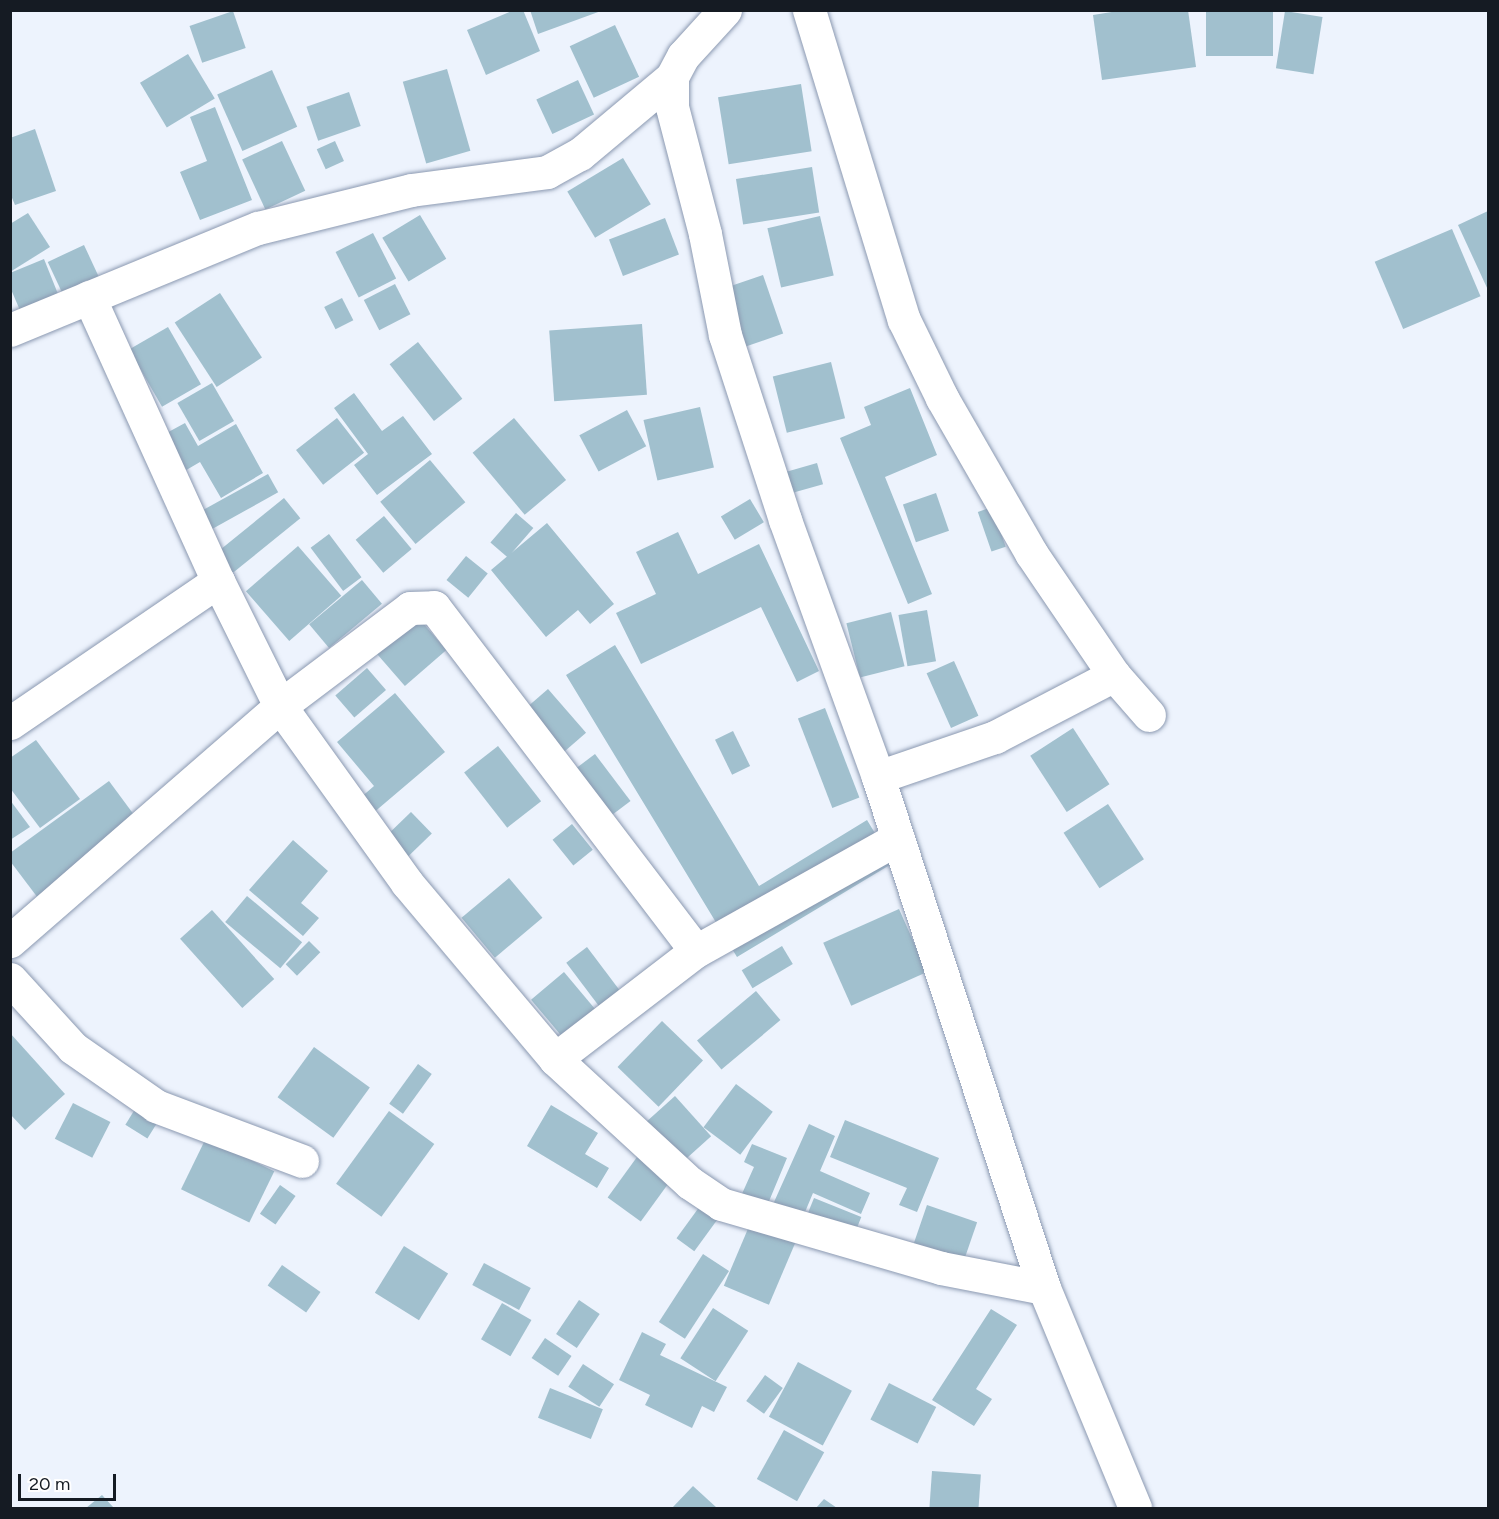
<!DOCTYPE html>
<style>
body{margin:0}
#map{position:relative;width:1499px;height:1519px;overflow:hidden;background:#edf3fd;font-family:Figtree,sans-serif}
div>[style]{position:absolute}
.building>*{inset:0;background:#a1c0ce;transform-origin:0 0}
.roads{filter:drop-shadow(0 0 2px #8b99b1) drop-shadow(0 0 2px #8b99b1)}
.minor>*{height:33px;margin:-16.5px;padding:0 16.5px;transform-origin:16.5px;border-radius:16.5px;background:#fff}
span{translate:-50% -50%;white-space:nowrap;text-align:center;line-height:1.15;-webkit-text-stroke:6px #fff;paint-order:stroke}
.frame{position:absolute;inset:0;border:12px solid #151b23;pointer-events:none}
.scale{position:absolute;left:18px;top:1474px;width:98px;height:27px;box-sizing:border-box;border:3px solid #151b23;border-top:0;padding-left:8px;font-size:18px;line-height:21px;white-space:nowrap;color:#151b23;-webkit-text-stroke:4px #fff;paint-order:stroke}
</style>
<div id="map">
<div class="building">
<div style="clip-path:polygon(514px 10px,523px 10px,540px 51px,486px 75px,467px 30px)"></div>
<div style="clip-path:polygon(530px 10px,601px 10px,601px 11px,538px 34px)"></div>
<div style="clip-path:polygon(1124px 10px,1188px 10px,1196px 67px,1102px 80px,1093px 15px)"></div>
<div style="left:1206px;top:10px;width:67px;height:46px"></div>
<div style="left:233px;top:11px;width:39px;height:46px;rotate:71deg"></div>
<div style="left:1285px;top:11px;width:38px;height:58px;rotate:9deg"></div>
<div style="left:615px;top:25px;width:57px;height:50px;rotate:65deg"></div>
<div style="left:188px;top:54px;width:52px;height:56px;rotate:59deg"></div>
<div style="left:447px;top:69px;width:85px;height:46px;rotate:74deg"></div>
<div style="left:272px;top:70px;width:62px;height:60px;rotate:66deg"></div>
<div style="left:578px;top:80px;width:38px;height:46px;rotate:65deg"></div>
<div style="left:801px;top:84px;width:68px;height:84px;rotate:81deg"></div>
<div style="left:349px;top:92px;width:36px;height:45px;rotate:71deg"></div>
<div style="clip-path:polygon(215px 107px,252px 200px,200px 220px,180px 172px,207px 161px,190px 117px)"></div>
<div style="clip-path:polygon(35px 129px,56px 191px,15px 205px,10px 193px,10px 138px)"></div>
<div style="left:282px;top:141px;width:55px;height:44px;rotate:65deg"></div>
<div style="left:335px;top:141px;width:22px;height:20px;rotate:66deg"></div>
<div style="left:623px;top:158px;width:54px;height:65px;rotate:59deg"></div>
<div style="left:812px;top:167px;width:46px;height:77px;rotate:81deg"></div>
<div style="clip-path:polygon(1488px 211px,1488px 290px,1458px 225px)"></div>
<div style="clip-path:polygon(28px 213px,50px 247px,10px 272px,10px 224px)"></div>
<div style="left:420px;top:215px;width:51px;height:44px;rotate:59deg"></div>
<div style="left:820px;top:216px;width:61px;height:54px;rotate:77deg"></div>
<div style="left:665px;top:218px;width:39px;height:60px;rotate:69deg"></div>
<div style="left:1452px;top:229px;width:73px;height:84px;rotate:67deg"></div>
<div style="left:373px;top:233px;width:51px;height:42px;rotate:63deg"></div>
<div style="left:84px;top:245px;width:44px;height:40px;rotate:65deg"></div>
<div style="clip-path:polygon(44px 259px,60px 299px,22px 315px,10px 287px,10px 273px)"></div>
<div style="left:763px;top:275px;width:62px;height:41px;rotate:71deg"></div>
<div style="left:395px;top:284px;width:34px;height:35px;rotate:63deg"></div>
<div style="left:220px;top:293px;width:77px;height:54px;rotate:57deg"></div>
<div style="left:342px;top:298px;width:25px;height:20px;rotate:63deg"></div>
<div style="left:642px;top:324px;width:71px;height:93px;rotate:86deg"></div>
<div style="left:168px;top:327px;width:66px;height:45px;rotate:60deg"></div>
<div style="left:418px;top:342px;width:72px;height:36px;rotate:52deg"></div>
<div style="left:831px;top:362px;width:58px;height:60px;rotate:76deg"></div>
<div style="left:212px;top:383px;width:44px;height:40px;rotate:60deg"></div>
<div style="clip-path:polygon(910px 388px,937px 455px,885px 477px,932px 594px,908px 604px,840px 438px,871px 425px,864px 407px)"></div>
<div style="clip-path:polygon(354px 393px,382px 431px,403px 416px,432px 454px,377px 495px,354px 465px,368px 454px,334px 408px)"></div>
<div style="left:700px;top:407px;width:62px;height:58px;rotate:77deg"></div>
<div style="left:627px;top:410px;width:41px;height:54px;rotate:62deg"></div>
<div style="left:337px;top:418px;width:44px;height:52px;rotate:52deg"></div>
<div style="left:514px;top:418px;width:81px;height:54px;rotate:50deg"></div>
<div style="clip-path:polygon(185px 423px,198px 446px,236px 424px,263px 473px,221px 498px,200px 462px,171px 479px,150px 442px)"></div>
<div style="left:430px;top:460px;width:55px;height:65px;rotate:50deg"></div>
<div style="left:817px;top:463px;width:22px;height:38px;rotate:74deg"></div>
<div style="left:268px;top:474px;width:21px;height:95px;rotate:61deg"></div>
<div style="left:936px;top:493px;width:40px;height:35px;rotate:71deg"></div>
<div style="left:284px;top:498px;width:26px;height:96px;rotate:51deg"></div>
<div style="left:750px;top:499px;width:27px;height:34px;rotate:59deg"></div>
<div style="left:992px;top:507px;width:42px;height:15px;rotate:71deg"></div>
<div style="left:516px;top:513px;width:23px;height:39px;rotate:41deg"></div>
<div style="left:384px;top:516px;width:43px;height:37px;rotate:50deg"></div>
<div style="clip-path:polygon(547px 523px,614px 604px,590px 624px,578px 610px,546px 637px,491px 570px)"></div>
<div style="clip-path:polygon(678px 532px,698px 574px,759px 544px,819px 671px,797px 682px,761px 607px,641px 664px,616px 613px,656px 594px,636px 552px)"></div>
<div style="left:329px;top:534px;width:54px;height:23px;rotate:53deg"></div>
<div style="left:298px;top:546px;width:66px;height:69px;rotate:49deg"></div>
<div style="left:466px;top:556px;width:28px;height:31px;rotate:39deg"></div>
<div style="left:362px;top:580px;width:31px;height:69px;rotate:50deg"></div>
<div style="left:409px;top:607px;width:57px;height:55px;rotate:49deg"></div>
<div style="left:927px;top:610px;width:52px;height:29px;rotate:80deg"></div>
<div style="left:891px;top:612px;width:56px;height:46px;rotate:76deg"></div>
<div style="clip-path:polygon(615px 645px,759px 886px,867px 820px,893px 863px,737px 957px,566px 675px)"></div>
<div style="left:954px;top:661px;width:60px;height:30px;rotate:66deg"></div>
<div style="left:367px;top:668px;width:29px;height:42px;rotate:49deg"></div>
<div style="left:548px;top:689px;width:58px;height:37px;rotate:49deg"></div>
<div style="clip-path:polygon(395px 693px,445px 752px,372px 814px,359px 799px,374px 786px,337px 742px)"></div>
<div style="left:825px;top:708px;width:96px;height:29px;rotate:69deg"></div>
<div style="left:1073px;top:728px;width:67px;height:51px;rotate:57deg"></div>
<div style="left:733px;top:731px;width:39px;height:20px;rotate:64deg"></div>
<div style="clip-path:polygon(36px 740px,80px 799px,40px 828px,10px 788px,10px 758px)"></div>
<div style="left:498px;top:746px;width:70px;height:43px;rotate:52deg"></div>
<div style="left:595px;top:754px;width:59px;height:36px;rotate:53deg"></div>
<div style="clip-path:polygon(109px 781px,140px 823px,38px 898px,10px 861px,10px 853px)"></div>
<div style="clip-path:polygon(10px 800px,30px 827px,10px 840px)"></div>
<div style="left:1108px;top:804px;width:66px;height:53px;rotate:57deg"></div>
<div style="left:411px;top:812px;width:30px;height:37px;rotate:46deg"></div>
<div style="left:572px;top:824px;width:33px;height:25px;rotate:51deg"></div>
<div style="clip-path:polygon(293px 840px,328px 871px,301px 903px,319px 918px,303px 936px,249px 890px)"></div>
<div style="left:509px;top:878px;width:52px;height:62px;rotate:50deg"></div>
<div style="left:247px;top:896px;width:72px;height:34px;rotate:40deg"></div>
<div style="left:899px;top:909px;width:69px;height:83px;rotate:66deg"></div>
<div style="left:212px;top:910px;width:93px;height:43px;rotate:48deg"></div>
<div style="left:309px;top:941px;width:16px;height:33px;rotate:45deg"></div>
<div style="left:782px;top:946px;width:21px;height:47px;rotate:59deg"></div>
<div style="left:587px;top:947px;width:78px;height:26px;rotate:53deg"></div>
<div style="left:564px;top:972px;width:72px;height:43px;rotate:50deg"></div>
<div style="left:756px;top:991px;width:38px;height:77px;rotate:50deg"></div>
<div style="left:662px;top:1021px;width:57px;height:64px;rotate:44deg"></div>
<div style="clip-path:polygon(10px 1033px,65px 1094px,25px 1130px,10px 1114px)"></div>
<div style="left:314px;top:1047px;width:69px;height:62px;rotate:36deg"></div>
<div style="left:418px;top:1064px;width:17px;height:49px;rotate:36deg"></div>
<div style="left:736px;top:1084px;width:46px;height:54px;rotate:37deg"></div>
<div style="left:675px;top:1096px;width:54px;height:43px;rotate:48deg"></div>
<div style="left:73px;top:1103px;width:42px;height:40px;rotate:27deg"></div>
<div style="clip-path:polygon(551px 1105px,598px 1133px,585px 1154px,609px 1168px,597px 1188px,527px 1146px)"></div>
<div style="left:137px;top:1106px;width:26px;height:22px;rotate:32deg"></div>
<div style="left:389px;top:1111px;width:56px;height:90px;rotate:36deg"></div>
<div style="clip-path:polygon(845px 1120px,939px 1158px,917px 1212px,899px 1205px,907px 1188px,830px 1157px)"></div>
<div style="clip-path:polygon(809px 1124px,835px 1136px,820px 1171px,870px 1193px,861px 1214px,813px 1193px,800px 1224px,770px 1211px)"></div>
<div style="left:206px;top:1138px;width:76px;height:57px;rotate:26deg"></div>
<div style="clip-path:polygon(752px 1144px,787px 1158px,767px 1206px,741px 1196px,754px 1167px,744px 1162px)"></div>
<div style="left:637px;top:1157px;width:41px;height:50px;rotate:36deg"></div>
<div style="left:280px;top:1185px;width:19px;height:35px;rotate:35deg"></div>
<div style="left:814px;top:1198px;width:51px;height:27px;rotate:22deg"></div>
<div style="left:927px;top:1205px;width:53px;height:50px;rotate:19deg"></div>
<div style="left:700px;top:1206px;width:22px;height:40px;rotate:36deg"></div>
<div style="left:750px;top:1224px;width:49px;height:67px;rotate:23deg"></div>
<div style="left:404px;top:1246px;width:52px;height:55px;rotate:32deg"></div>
<div style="left:703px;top:1254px;width:31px;height:81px;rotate:33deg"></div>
<div style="left:484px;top:1263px;width:53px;height:25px;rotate:28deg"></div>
<div style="left:282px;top:1265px;width:47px;height:25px;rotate:35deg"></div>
<div style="left:579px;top:1300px;width:25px;height:41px;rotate:34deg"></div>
<div style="left:502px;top:1303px;width:34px;height:42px;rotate:30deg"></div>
<div style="left:713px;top:1308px;width:42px;height:60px;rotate:33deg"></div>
<div style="clip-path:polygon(991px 1309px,1017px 1325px,976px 1389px,992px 1399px,974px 1426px,932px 1400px)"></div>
<div style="clip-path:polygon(642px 1332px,666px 1344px,660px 1355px,727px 1387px,714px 1412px,702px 1406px,692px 1428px,645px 1405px,650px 1395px,619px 1380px)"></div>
<div style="left:545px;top:1338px;width:32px;height:24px;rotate:34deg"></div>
<div style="left:798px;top:1362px;width:61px;height:62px;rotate:28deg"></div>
<div style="left:583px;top:1364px;width:37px;height:27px;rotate:33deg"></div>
<div style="left:765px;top:1375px;width:22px;height:32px;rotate:36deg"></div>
<div style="left:889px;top:1383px;width:53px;height:41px;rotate:27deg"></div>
<div style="left:550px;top:1388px;width:57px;height:32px;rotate:22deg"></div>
<div style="left:784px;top:1430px;width:46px;height:56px;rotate:29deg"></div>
<div style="left:932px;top:1471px;width:49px;height:37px;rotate:4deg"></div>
<div style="clip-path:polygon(693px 1486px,717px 1508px,672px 1508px)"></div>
<div style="clip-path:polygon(102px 1495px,114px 1508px,86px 1508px)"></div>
<div style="clip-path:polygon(824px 1499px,837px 1508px,816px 1508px)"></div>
</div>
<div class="roads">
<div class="minor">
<div style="left:725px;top:10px;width:62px;rotate:132.4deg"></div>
<div style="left:683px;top:56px;width:24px;rotate:118deg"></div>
<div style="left:672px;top:77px;width:30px;rotate:90deg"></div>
<div style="left:672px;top:107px;width:131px;rotate:75.4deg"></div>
<div style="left:705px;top:234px;width:103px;rotate:78.8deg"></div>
<div style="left:725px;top:335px;width:194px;rotate:72deg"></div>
<div style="left:785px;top:520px;width:273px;rotate:70.1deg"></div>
<div style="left:878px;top:777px;width:537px;rotate:72deg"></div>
<div style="left:1044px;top:1288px;width:238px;rotate:67.5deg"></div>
<div style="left:809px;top:10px;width:324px;rotate:73deg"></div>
<div style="left:904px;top:320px;width:87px;rotate:64deg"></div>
<div style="left:942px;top:398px;width:179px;rotate:60.1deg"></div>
<div style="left:1031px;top:553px;width:148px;rotate:55.8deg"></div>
<div style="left:1114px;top:675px;width:53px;rotate:48.8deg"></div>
<div style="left:89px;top:297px;width:312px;rotate:65.6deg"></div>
<div style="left:218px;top:581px;width:140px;rotate:63.6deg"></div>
<div style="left:280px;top:706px;width:218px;rotate:54.3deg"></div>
<div style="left:407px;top:883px;width:230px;rotate:49.9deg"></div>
<div style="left:555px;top:1059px;width:183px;rotate:42.6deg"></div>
<div style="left:690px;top:1183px;width:37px;rotate:34deg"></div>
<div style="left:721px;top:1204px;width:229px;rotate:16.2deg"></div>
<div style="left:941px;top:1268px;width:105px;rotate:11deg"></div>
<div style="left:10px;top:330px;width:268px;rotate:-22.4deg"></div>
<div style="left:258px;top:228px;width:158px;rotate:-13.9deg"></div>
<div style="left:411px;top:190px;width:137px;rotate:-7.5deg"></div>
<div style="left:547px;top:172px;width:38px;rotate:-29deg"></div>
<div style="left:580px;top:154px;width:120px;rotate:-39.9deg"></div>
<div style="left:10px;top:723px;width:252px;rotate:-34.3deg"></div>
<div style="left:878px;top:777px;width:124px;rotate:-18.9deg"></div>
<div style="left:995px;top:737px;width:134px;rotate:-27.5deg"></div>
<div style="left:10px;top:941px;width:358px;rotate:-41deg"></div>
<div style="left:280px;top:706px;width:163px;rotate:-37deg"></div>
<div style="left:410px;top:608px;width:24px;rotate:-2deg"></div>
<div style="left:434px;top:607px;width:432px;rotate:52.7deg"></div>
<div style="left:10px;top:979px;width:93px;rotate:47.6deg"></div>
<div style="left:73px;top:1048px;width:101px;rotate:34.9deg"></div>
<div style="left:156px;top:1106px;width:156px;rotate:20.6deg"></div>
<div style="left:555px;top:1059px;width:178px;rotate:-37.5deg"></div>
<div style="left:696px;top:951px;width:231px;rotate:-29.2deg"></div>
</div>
</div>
<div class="frame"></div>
<div class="scale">20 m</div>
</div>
